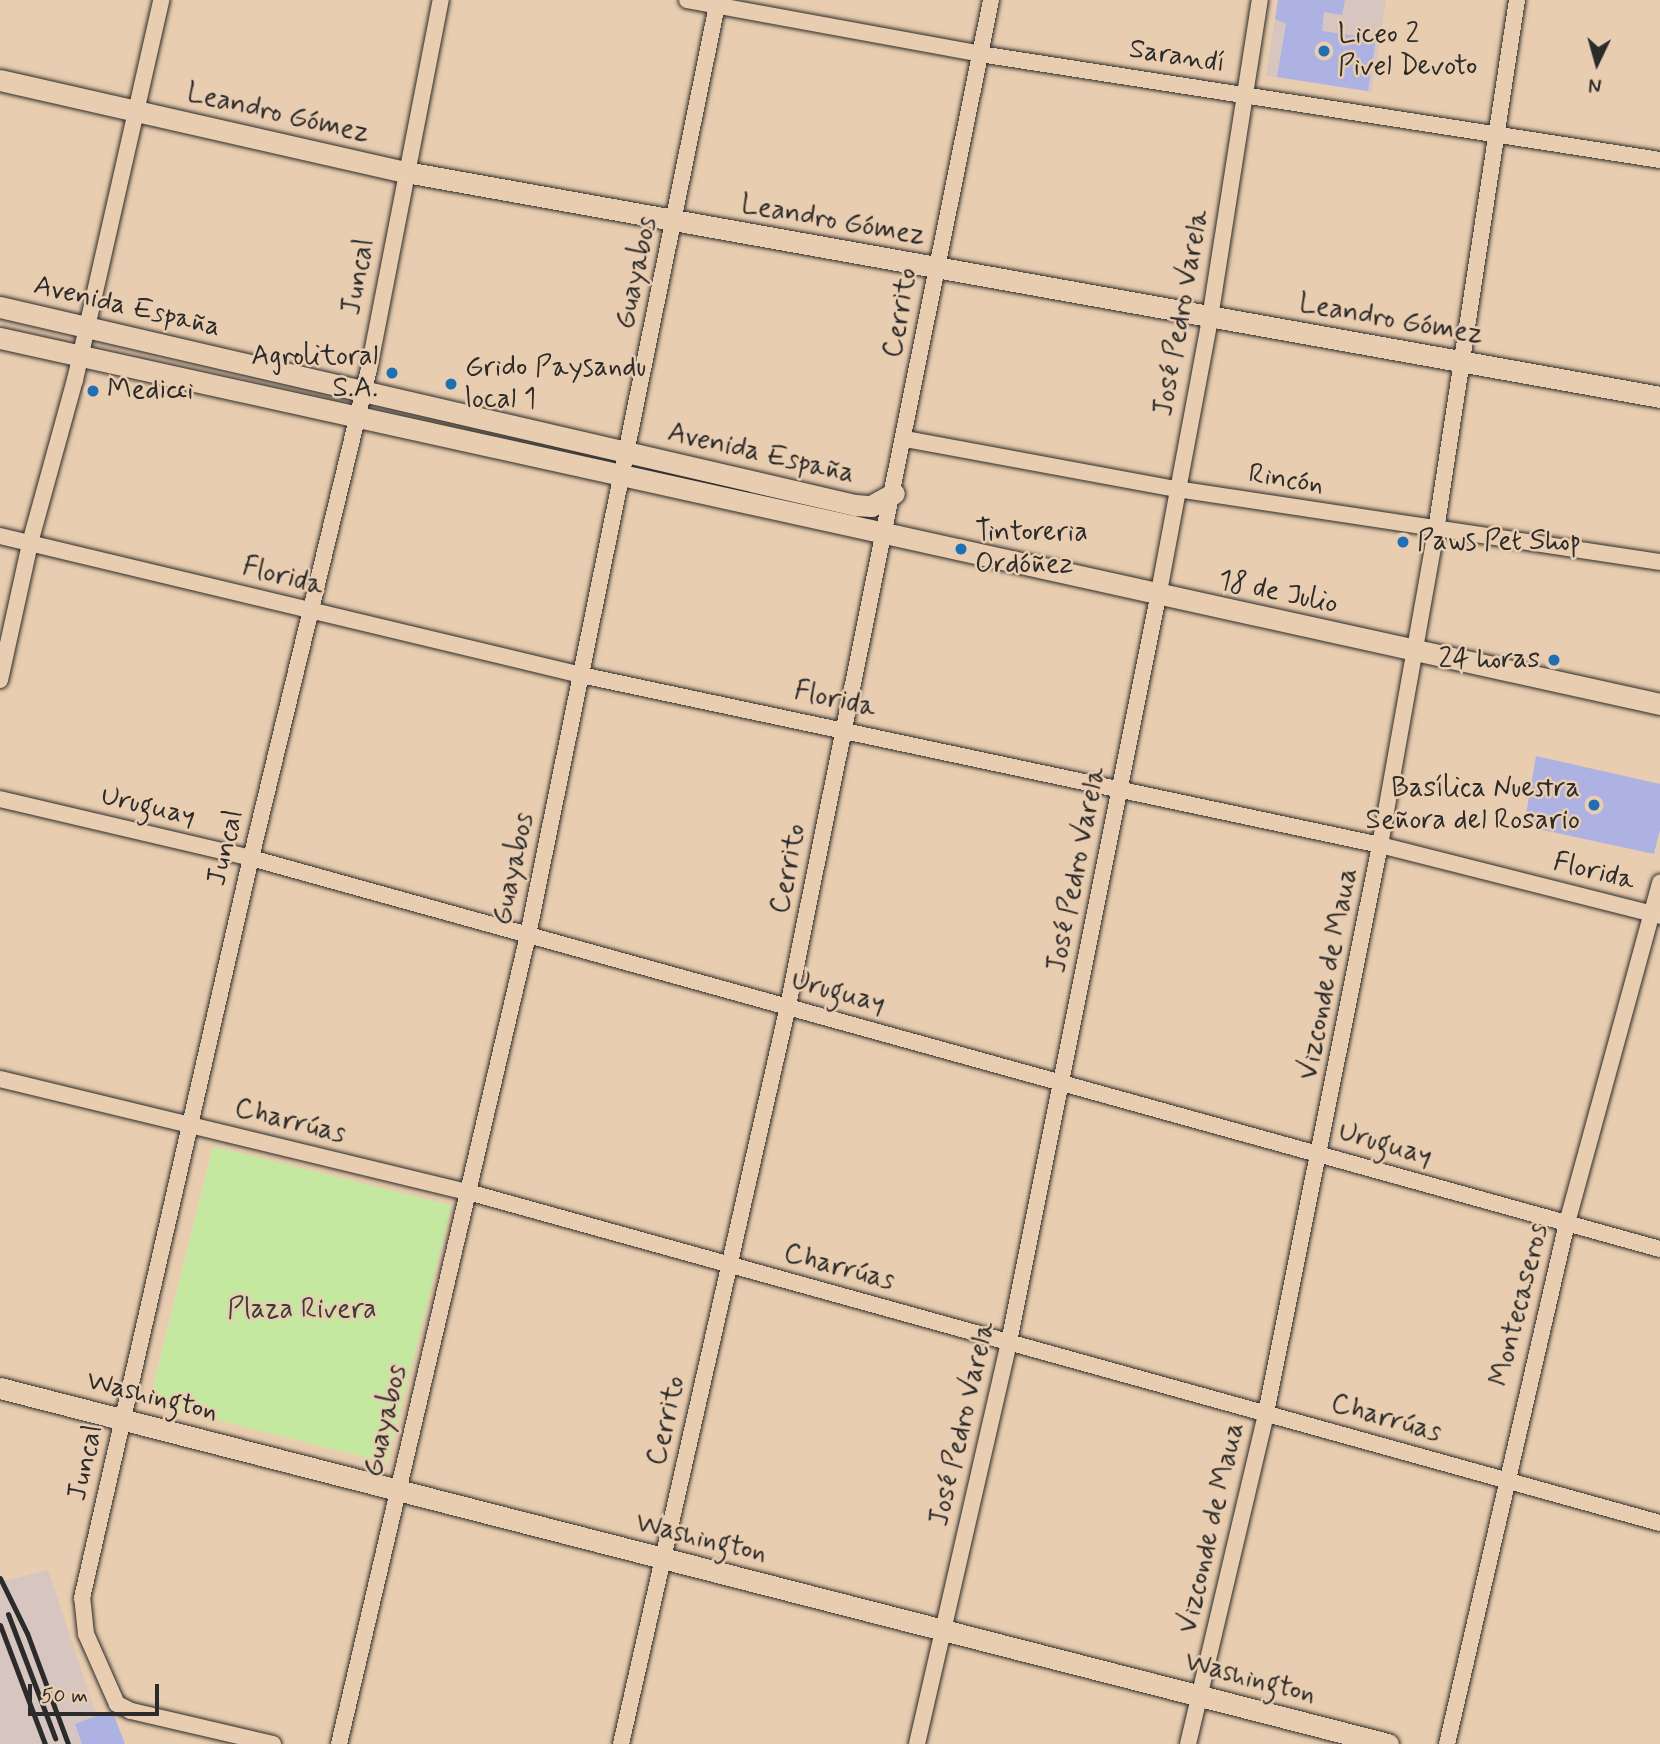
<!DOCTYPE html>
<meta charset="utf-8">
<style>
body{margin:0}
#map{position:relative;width:1660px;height:1744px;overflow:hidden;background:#e9cdb0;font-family:Mynerve,sans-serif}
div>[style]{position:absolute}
.built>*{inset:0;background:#d7c5bf}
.green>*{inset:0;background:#c5e8a1;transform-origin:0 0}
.building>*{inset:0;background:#adb2e3}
.roads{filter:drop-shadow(0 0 2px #2b2b2b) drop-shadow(0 0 2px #2b2b2b)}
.minor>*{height:16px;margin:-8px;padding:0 8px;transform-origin:8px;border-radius:8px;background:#e9cdb0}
.tertiary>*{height:21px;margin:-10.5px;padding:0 10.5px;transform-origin:10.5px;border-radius:10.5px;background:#e9cdb0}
.rail>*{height:5px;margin:-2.5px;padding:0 2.5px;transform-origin:2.5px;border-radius:2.5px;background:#2b2b2b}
.dots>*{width:19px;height:19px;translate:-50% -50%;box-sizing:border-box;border:4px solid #e9cdb0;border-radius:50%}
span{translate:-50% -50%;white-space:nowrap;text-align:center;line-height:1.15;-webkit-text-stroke:5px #e9cdb0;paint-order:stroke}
.poi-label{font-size:28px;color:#2b2b2b}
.left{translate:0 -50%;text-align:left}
.right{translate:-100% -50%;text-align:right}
.street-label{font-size:28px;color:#2b2b2b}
.park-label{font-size:28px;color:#3a3e37}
.north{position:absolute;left:1562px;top:28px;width:70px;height:70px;-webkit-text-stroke:5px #e9cdb0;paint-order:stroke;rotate:185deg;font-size:19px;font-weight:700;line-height:28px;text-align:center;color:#2b2b2b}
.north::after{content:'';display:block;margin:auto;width:24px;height:32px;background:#2b2b2b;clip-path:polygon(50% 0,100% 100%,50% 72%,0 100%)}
.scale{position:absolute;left:28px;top:1684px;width:131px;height:32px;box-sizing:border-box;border:4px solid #2b2b2b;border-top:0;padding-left:9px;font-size:21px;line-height:24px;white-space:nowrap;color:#2b2b2b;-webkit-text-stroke:5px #e9cdb0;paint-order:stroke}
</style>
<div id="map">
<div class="built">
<div style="clip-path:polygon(1278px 0,1386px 0,1372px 92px,1266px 76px)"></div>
<div style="clip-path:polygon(48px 1570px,106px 1744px,0 1744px,0 1582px)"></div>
</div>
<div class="green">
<div style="left:213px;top:1146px;width:246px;height:265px;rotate:14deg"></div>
</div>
<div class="building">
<div style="clip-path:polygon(1278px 0,1345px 0,1342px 15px,1324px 12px,1322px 31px,1376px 39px,1368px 91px,1277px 77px,1286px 24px,1275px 19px)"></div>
<div style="clip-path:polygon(1536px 756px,1660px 784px,1660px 830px,1654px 854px,1524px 826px)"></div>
<div style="clip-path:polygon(112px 1710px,125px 1744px,82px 1744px,75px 1724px)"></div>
</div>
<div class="roads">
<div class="minor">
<div style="left:687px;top:0;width:298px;rotate:10.4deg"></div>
<div style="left:980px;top:54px;width:688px;rotate:8.86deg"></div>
<div style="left:906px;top:439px;width:276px;rotate:10.5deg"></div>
<div style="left:1177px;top:489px;width:488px;rotate:8.6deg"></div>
<div style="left:0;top:536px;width:597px;rotate:13.45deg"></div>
<div style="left:581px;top:675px;width:817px;rotate:12.01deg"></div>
<div style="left:1380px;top:845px;width:289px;rotate:14.2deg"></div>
<div style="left:0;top:680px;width:140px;rotate:-77.6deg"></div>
<div style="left:30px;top:543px;width:169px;rotate:-74.6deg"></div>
<div style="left:75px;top:380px;width:390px;rotate:-77.2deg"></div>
<div style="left:0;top:799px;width:258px;rotate:13.2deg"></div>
<div style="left:251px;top:858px;width:1462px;rotate:15.51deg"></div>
<div style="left:0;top:1079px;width:481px;rotate:13.6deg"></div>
<div style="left:468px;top:1192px;width:1237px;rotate:15.52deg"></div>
<div style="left:273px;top:1744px;width:146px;rotate:-166.9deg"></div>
<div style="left:131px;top:1711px;width:16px;rotate:-153deg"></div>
<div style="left:117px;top:1704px;width:77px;rotate:-113.9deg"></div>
<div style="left:86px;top:1634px;width:36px;rotate:-96deg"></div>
<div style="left:82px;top:1598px;width:759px;rotate:-77.14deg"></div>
<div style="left:251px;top:858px;width:503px;rotate:-76.43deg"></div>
<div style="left:369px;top:369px;width:376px;rotate:-79deg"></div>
<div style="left:339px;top:1744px;width:831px;rotate:-76.85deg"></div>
<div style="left:528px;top:935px;width:954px;rotate:-78.51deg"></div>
<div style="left:621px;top:1744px;width:757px;rotate:-77.25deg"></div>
<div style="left:788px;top:1006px;width:1026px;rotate:-78.59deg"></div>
<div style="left:917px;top:1744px;width:412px;rotate:-77.1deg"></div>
<div style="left:1009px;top:1342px;width:760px;rotate:-78.69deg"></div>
<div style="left:1158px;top:597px;width:284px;rotate:-79.4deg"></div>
<div style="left:1210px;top:318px;width:322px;rotate:-81.1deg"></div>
<div style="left:1188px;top:1744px;width:340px;rotate:-76.7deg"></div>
<div style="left:1266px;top:1413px;width:579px;rotate:-78.65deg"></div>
<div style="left:1380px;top:845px;width:320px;rotate:-79.9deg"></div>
<div style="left:1436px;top:530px;width:536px;rotate:-81.31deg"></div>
<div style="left:1447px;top:1744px;width:535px;rotate:-77.03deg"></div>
<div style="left:1567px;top:1223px;width:353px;rotate:-74.7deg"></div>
</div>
<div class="tertiary">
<div style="left:0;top:80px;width:416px;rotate:12.8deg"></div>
<div style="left:406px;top:172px;width:1274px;rotate:10.17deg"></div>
<div style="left:0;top:307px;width:878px;rotate:13.04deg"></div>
<div style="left:855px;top:505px;width:16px;rotate:4deg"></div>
<div style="left:871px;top:506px;width:26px;rotate:-29deg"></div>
<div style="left:0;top:338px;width:1700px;rotate:12.43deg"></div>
<div style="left:0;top:1388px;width:1433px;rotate:14.39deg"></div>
</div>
</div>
<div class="rail">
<div style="left:0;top:1578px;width:61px;rotate:63.9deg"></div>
<div style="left:27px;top:1633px;width:118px;rotate:69.7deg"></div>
<div style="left:8px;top:1614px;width:133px;rotate:69.2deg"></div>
<div style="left:0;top:1625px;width:127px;rotate:69.3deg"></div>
</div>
<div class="dots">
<div style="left:1324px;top:51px;background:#1f6fb2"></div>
<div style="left:392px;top:373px;background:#1f6fb2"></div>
<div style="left:451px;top:384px;background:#1f6fb2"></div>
<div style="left:93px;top:391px;background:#1f6fb2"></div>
<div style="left:1403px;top:542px;background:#1f6fb2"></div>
<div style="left:961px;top:549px;background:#1f6fb2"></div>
<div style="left:1554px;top:660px;background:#1f6fb2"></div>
<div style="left:1594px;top:805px;background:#1f6fb2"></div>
</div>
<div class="poi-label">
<span class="left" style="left:1338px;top:51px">Liceo 2<br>Pivel Devoto</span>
<span class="right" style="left:378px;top:373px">Agrolitoral<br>S.A.</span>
<span class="left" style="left:465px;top:384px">Grido Paysandu<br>local 1</span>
<span class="left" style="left:107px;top:391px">Medicci</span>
<span class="left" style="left:975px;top:549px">Tintoreria<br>Ordóñez</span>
<span class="left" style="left:1417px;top:542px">Paws Pet Shop</span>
<span class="right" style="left:1540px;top:660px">24 horas</span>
<span class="right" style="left:1580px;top:805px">Basílica Nuestra<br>Señora del Rosario</span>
</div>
<div class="street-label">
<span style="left:1177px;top:57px;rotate:9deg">Sarandí</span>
<span style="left:278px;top:114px;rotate:13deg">Leandro Gómez</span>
<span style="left:833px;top:221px;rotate:10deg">Leandro Gómez</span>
<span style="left:637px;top:273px;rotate:-78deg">Guayabos</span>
<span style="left:359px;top:277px;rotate:-79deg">Juncal</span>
<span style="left:127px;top:307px;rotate:13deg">Avenida España</span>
<span style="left:901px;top:313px;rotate:-80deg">Cerrito</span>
<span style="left:1182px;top:313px;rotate:-80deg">José Pedro Varela</span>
<span style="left:1391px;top:320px;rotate:10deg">Leandro Gómez</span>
<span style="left:761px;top:454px;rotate:13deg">Avenida España</span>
<span style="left:1286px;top:480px;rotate:9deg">Rincón</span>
<span style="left:283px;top:577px;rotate:14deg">Florida</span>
<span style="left:1278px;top:593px;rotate:12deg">18 de Julio</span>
<span style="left:835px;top:700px;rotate:12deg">Florida</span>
<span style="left:148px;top:807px;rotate:13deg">Uruguay</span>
<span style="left:226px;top:848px;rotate:-76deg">Juncal</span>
<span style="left:514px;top:869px;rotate:-78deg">Guayabos</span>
<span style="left:789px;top:869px;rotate:-79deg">Cerrito</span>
<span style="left:1077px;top:870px;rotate:-79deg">José Pedro Varela</span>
<span style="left:1594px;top:872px;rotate:14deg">Florida</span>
<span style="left:1329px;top:974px;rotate:-79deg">Vizconde de Maua</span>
<span style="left:838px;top:993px;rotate:15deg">Uruguay</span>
<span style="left:290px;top:1122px;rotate:14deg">Charrúas</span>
<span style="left:1385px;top:1145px;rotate:16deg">Uruguay</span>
<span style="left:839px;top:1268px;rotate:15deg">Charrúas</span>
<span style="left:1520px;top:1305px;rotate:-76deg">Montecaseros</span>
<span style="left:152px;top:1397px;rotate:14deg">Washington</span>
<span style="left:1386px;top:1419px;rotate:16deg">Charrúas</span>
<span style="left:386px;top:1421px;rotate:-77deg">Guayabos</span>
<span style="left:667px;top:1421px;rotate:-77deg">Cerrito</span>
<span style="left:963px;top:1424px;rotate:-77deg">José Pedro Varela</span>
<span style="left:86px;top:1463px;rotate:-77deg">Juncal</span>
<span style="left:1212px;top:1528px;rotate:-77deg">Vizconde de Maua</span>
<span style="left:701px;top:1539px;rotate:14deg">Washington</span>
<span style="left:1250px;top:1679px;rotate:15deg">Washington</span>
</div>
<div class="park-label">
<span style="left:302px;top:1310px">Plaza Rivera</span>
</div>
<div class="north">N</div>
<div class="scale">50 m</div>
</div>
